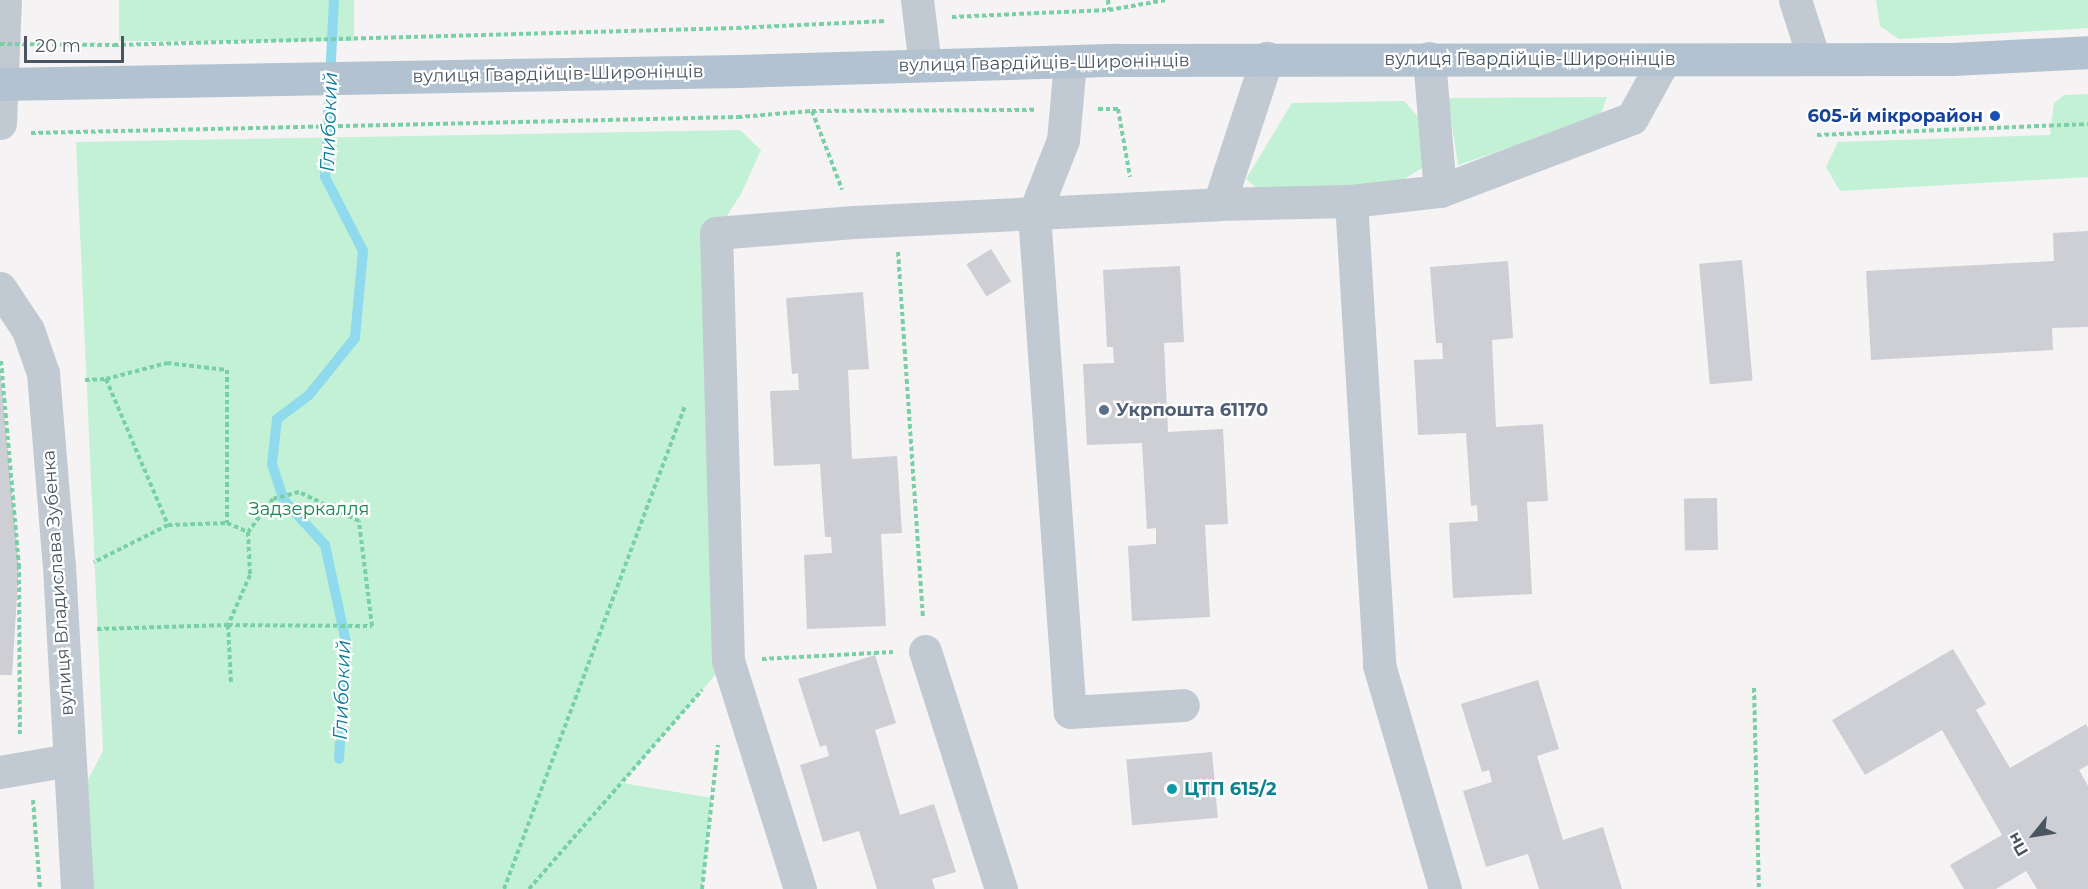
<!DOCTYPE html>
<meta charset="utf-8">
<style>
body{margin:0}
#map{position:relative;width:2088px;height:889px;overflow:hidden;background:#f5f3f3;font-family:Montserrat,sans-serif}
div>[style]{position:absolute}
.green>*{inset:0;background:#c3f1d5;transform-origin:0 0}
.stream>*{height:10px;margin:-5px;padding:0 5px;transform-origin:5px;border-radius:5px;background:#90daee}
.building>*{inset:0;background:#cdcfd5;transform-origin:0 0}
.path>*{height:4px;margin-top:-2px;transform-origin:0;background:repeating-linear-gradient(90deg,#7ad0a6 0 4.5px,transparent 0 7.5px)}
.minor>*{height:33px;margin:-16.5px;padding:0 16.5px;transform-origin:16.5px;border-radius:16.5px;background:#c1cad2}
.major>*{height:33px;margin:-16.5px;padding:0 16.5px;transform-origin:16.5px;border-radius:16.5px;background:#b3c2d1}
.path-bridge>*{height:4px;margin-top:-2px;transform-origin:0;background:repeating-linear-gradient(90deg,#7ad0a6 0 4.5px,transparent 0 7.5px)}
.major-bridge>*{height:33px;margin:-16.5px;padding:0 16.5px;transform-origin:16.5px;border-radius:16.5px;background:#b3c2d1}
.dots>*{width:16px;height:16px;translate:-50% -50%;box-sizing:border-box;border:3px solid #fff;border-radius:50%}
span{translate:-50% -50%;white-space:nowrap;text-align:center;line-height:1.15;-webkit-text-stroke:4.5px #fff;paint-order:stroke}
.street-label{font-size:18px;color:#4a5661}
.transit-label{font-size:18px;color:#164399;font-weight:700}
.right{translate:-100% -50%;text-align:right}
.service-label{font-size:18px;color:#4e5e75;font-weight:700}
.left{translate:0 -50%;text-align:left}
.park-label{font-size:18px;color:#17864f}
.culture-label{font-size:18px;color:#0d838f;font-weight:700}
.water-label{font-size:20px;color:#0c7c9b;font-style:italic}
.north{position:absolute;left:2004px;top:805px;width:60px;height:60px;-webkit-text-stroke:4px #fff;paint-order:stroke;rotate:240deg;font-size:16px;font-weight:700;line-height:24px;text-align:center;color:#4a5661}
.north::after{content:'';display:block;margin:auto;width:21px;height:27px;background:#4a5661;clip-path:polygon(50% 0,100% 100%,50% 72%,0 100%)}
.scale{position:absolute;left:24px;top:36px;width:100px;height:27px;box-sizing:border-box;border:3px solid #4a5661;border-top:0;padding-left:8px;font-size:18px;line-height:21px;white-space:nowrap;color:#4a5661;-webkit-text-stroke:4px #fff;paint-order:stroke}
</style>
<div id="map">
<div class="green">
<div style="left:119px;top:0;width:235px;height:41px"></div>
<div style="clip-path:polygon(1876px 0,2088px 0,2088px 28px,1899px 39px,1880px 26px)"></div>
<div style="clip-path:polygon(2088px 94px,2088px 177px,1840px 191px,1826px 167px,1838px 142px,2050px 135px,2054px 103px,2064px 95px)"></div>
<div style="clip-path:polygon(1607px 97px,1600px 117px,1458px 165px,1448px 98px)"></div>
<div style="clip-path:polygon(1404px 101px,1419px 118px,1424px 167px,1394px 185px,1260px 191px,1246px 179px,1292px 103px)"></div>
<div style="clip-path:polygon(740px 130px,761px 150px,741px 194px,716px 233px,728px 660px,622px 783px,712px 798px,702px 889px,77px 889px,72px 810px,103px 751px,76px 142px)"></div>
</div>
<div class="stream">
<div style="left:334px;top:0;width:177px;rotate:92.9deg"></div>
<div style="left:325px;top:177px;width:83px;rotate:62.8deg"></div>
<div style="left:363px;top:251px;width:87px;rotate:95.3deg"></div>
<div style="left:355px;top:338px;width:73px;rotate:128.9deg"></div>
<div style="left:309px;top:395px;width:40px;rotate:143deg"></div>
<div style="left:277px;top:419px;width:45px;rotate:96.3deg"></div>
<div style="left:272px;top:464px;width:38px;rotate:72deg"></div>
<div style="left:284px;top:500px;width:61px;rotate:47.7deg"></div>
<div style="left:325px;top:545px;width:99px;rotate:77.8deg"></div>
<div style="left:346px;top:642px;width:117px;rotate:93.4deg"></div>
</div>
<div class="building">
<div style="clip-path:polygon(2088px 231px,2088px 327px,2052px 328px,2053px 350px,1871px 360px,1866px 271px,2054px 261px,2053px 233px)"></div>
<div style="left:991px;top:249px;width:38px;height:29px;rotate:58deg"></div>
<div style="left:1742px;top:260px;width:121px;height:43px;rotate:85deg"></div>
<div style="clip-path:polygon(1508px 261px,1513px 338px,1492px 340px,1496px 427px,1543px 424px,1548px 501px,1527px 502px,1532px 594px,1453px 598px,1449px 523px,1478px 521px,1477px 505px,1471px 506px,1466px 433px,1418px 435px,1414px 360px,1443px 359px,1442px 343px,1436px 343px,1430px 267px)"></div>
<div style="clip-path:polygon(1180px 266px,1184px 342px,1164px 343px,1168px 432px,1223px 429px,1228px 524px,1205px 525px,1210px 617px,1132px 621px,1128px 546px,1156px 544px,1156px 528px,1147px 529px,1142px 443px,1087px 445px,1083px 364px,1114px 363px,1113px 347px,1107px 347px,1103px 270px)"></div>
<div style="clip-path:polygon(863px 292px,869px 369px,848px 370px,852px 459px,897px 456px,902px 533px,881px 534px,886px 626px,807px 629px,804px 555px,832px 553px,831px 537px,825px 537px,820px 464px,774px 466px,770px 391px,799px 390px,798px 373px,792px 374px,786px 298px)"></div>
<div style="clip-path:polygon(0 368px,19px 565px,12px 675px,0 675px)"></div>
<div style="left:1717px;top:498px;width:52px;height:33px;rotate:89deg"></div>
<div style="clip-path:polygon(1953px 649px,1986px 704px,1976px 710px,2010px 768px,2086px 724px,2088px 728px,2088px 765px,2079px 770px,2088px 786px,2088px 889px,2037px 889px,2026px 871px,1996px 889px,1964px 889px,1950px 865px,2002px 835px,1942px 730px,1865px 775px,1832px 720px)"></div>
<div style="clip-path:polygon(875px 655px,896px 723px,875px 730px,900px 815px,934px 804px,956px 872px,932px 879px,935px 889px,877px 889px,859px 831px,823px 842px,800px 765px,829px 756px,826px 745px,820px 747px,798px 679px)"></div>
<div style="clip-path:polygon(1538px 680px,1559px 749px,1537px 756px,1563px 840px,1603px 827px,1622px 889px,1539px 889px,1528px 854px,1486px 867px,1463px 791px,1492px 782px,1489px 770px,1482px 772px,1461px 704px)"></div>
<div style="left:1212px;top:752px;width:66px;height:86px;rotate:85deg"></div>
</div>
<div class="path">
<div style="left:1108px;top:0;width:10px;rotate:84deg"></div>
<div style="left:952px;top:17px;width:157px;rotate:-2.6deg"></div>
<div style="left:1109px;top:10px;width:58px;rotate:-10deg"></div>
<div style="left:737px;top:28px;width:150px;rotate:-2.7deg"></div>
<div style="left:1098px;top:109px;width:20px"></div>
<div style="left:1118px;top:109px;width:69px;rotate:80deg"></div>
<div style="left:812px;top:111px;width:84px;rotate:69deg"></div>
<div style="left:31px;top:133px;width:707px;rotate:-1.3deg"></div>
<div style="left:738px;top:117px;width:74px;rotate:-4.6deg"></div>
<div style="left:812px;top:111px;width:222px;rotate:-0.3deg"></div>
<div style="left:1817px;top:135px;width:271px;rotate:-2.3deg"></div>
<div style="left:898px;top:252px;width:368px;rotate:86.1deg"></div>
<div style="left:1px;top:361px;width:205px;rotate:85deg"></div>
<div style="left:19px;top:565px;width:169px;rotate:89.7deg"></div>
<div style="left:106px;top:379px;width:63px;rotate:-14.7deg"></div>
<div style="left:167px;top:363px;width:60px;rotate:6.7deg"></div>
<div style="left:227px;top:370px;width:153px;rotate:90deg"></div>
<div style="left:227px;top:523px;width:23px;rotate:23deg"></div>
<div style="left:248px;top:532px;width:43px;rotate:87.3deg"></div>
<div style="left:250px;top:575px;width:55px;rotate:113.7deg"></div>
<div style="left:228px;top:625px;width:57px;rotate:87deg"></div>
<div style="left:85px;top:380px;width:21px;rotate:-3deg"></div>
<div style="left:106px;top:379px;width:159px;rotate:67deg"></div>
<div style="left:168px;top:525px;width:83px;rotate:153.4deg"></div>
<div style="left:168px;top:525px;width:59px;rotate:-1.9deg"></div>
<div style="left:97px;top:629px;width:131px;rotate:-1.7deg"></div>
<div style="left:228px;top:625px;width:144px;rotate:0.4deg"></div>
<div style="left:372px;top:626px;width:106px;rotate:-97.1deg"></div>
<div style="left:359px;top:521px;width:67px;rotate:-154.2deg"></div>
<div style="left:299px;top:492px;width:27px;rotate:165deg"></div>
<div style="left:273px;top:499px;width:41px;rotate:127.1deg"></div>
<div style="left:762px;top:659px;width:131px;rotate:-3.1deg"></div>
<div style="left:1754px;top:688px;width:201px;rotate:88.6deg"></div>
<div style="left:33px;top:800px;width:89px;rotate:85.5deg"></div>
<div style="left:504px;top:889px;width:516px;rotate:-69.46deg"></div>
<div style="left:529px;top:889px;width:264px;rotate:-49deg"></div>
<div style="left:702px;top:889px;width:145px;rotate:-83.7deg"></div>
</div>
<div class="minor">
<div style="left:917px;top:0;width:65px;rotate:83deg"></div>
<div style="left:1795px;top:0;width:62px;rotate:72.1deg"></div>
<div style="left:1429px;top:58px;width:133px;rotate:85.3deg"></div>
<div style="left:1070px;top:62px;width:78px;rotate:95.1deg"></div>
<div style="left:1063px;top:140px;width:79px;rotate:111.4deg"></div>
<div style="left:1034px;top:214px;width:499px;rotate:85.9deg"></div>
<div style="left:1070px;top:712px;width:113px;rotate:-3.5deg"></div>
<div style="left:0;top:123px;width:123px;rotate:-87.7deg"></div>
<div style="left:1351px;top:201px;width:465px;rotate:86.5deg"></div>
<div style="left:1379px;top:665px;width:234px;rotate:73.6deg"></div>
<div style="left:1219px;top:204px;width:132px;rotate:-1.3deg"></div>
<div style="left:1351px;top:201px;width:90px;rotate:-6.4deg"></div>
<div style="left:1440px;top:191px;width:205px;rotate:-20.8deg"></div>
<div style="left:1632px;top:118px;width:66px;rotate:-61.1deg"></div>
<div style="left:0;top:288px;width:50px;rotate:56.3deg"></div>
<div style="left:28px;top:330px;width:46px;rotate:70.8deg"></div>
<div style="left:43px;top:373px;width:194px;rotate:85.3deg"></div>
<div style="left:59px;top:566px;width:324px;rotate:86.8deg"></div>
<div style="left:925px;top:651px;width:250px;rotate:72.3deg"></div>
<div style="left:0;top:772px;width:70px;rotate:-9.9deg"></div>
<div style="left:800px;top:889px;width:240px;rotate:-107.5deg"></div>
<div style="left:728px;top:660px;width:427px;rotate:-91.6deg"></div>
<div style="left:716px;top:233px;width:138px;rotate:-4.6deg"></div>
<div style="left:854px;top:222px;width:365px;rotate:-2.8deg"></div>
<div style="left:1219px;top:204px;width:154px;rotate:-71.8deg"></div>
</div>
<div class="major">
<div style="left:739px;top:71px;width:377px;rotate:-1.7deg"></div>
<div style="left:1116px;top:60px;width:836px;rotate:-0.07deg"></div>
<div style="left:1952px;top:59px;width:136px;rotate:-2.9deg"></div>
</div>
<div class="path-bridge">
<div style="left:0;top:44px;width:114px;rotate:0.5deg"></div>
<div style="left:114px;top:45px;width:623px;rotate:-1.56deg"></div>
</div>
<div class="major-bridge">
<div style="left:0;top:84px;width:739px;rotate:-1.01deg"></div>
</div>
<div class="dots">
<div style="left:1995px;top:116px;background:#1a4fb4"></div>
<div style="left:1104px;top:410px;background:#5c6f8a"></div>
<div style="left:1172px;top:789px;background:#0f9aa8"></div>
</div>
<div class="street-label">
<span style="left:1530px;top:59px">вулиця Гвардійців-Широнінців</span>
<span style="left:1044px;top:63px;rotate:-1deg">вулиця Гвардійців-Широнінців</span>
<span style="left:558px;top:74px;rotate:-1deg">вулиця Гвардійців-Широнінців</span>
<span style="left:58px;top:583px;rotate:-94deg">вулиця Владислава Зубенка</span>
</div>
<div class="transit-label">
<span class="right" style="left:1983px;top:116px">605-й мікрорайон</span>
</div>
<div class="service-label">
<span class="left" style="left:1116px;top:410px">Укрпошта 61170</span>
</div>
<div class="park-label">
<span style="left:309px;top:509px">Задзеркалля</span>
</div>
<div class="culture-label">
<span class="left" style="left:1184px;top:789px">ЦТП 615/2</span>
</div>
<div class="water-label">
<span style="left:329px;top:122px;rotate:-88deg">Глибокий</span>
<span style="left:342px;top:690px;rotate:-88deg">Глибокий</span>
</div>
<div class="north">Пн</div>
<div class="scale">20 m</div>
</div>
